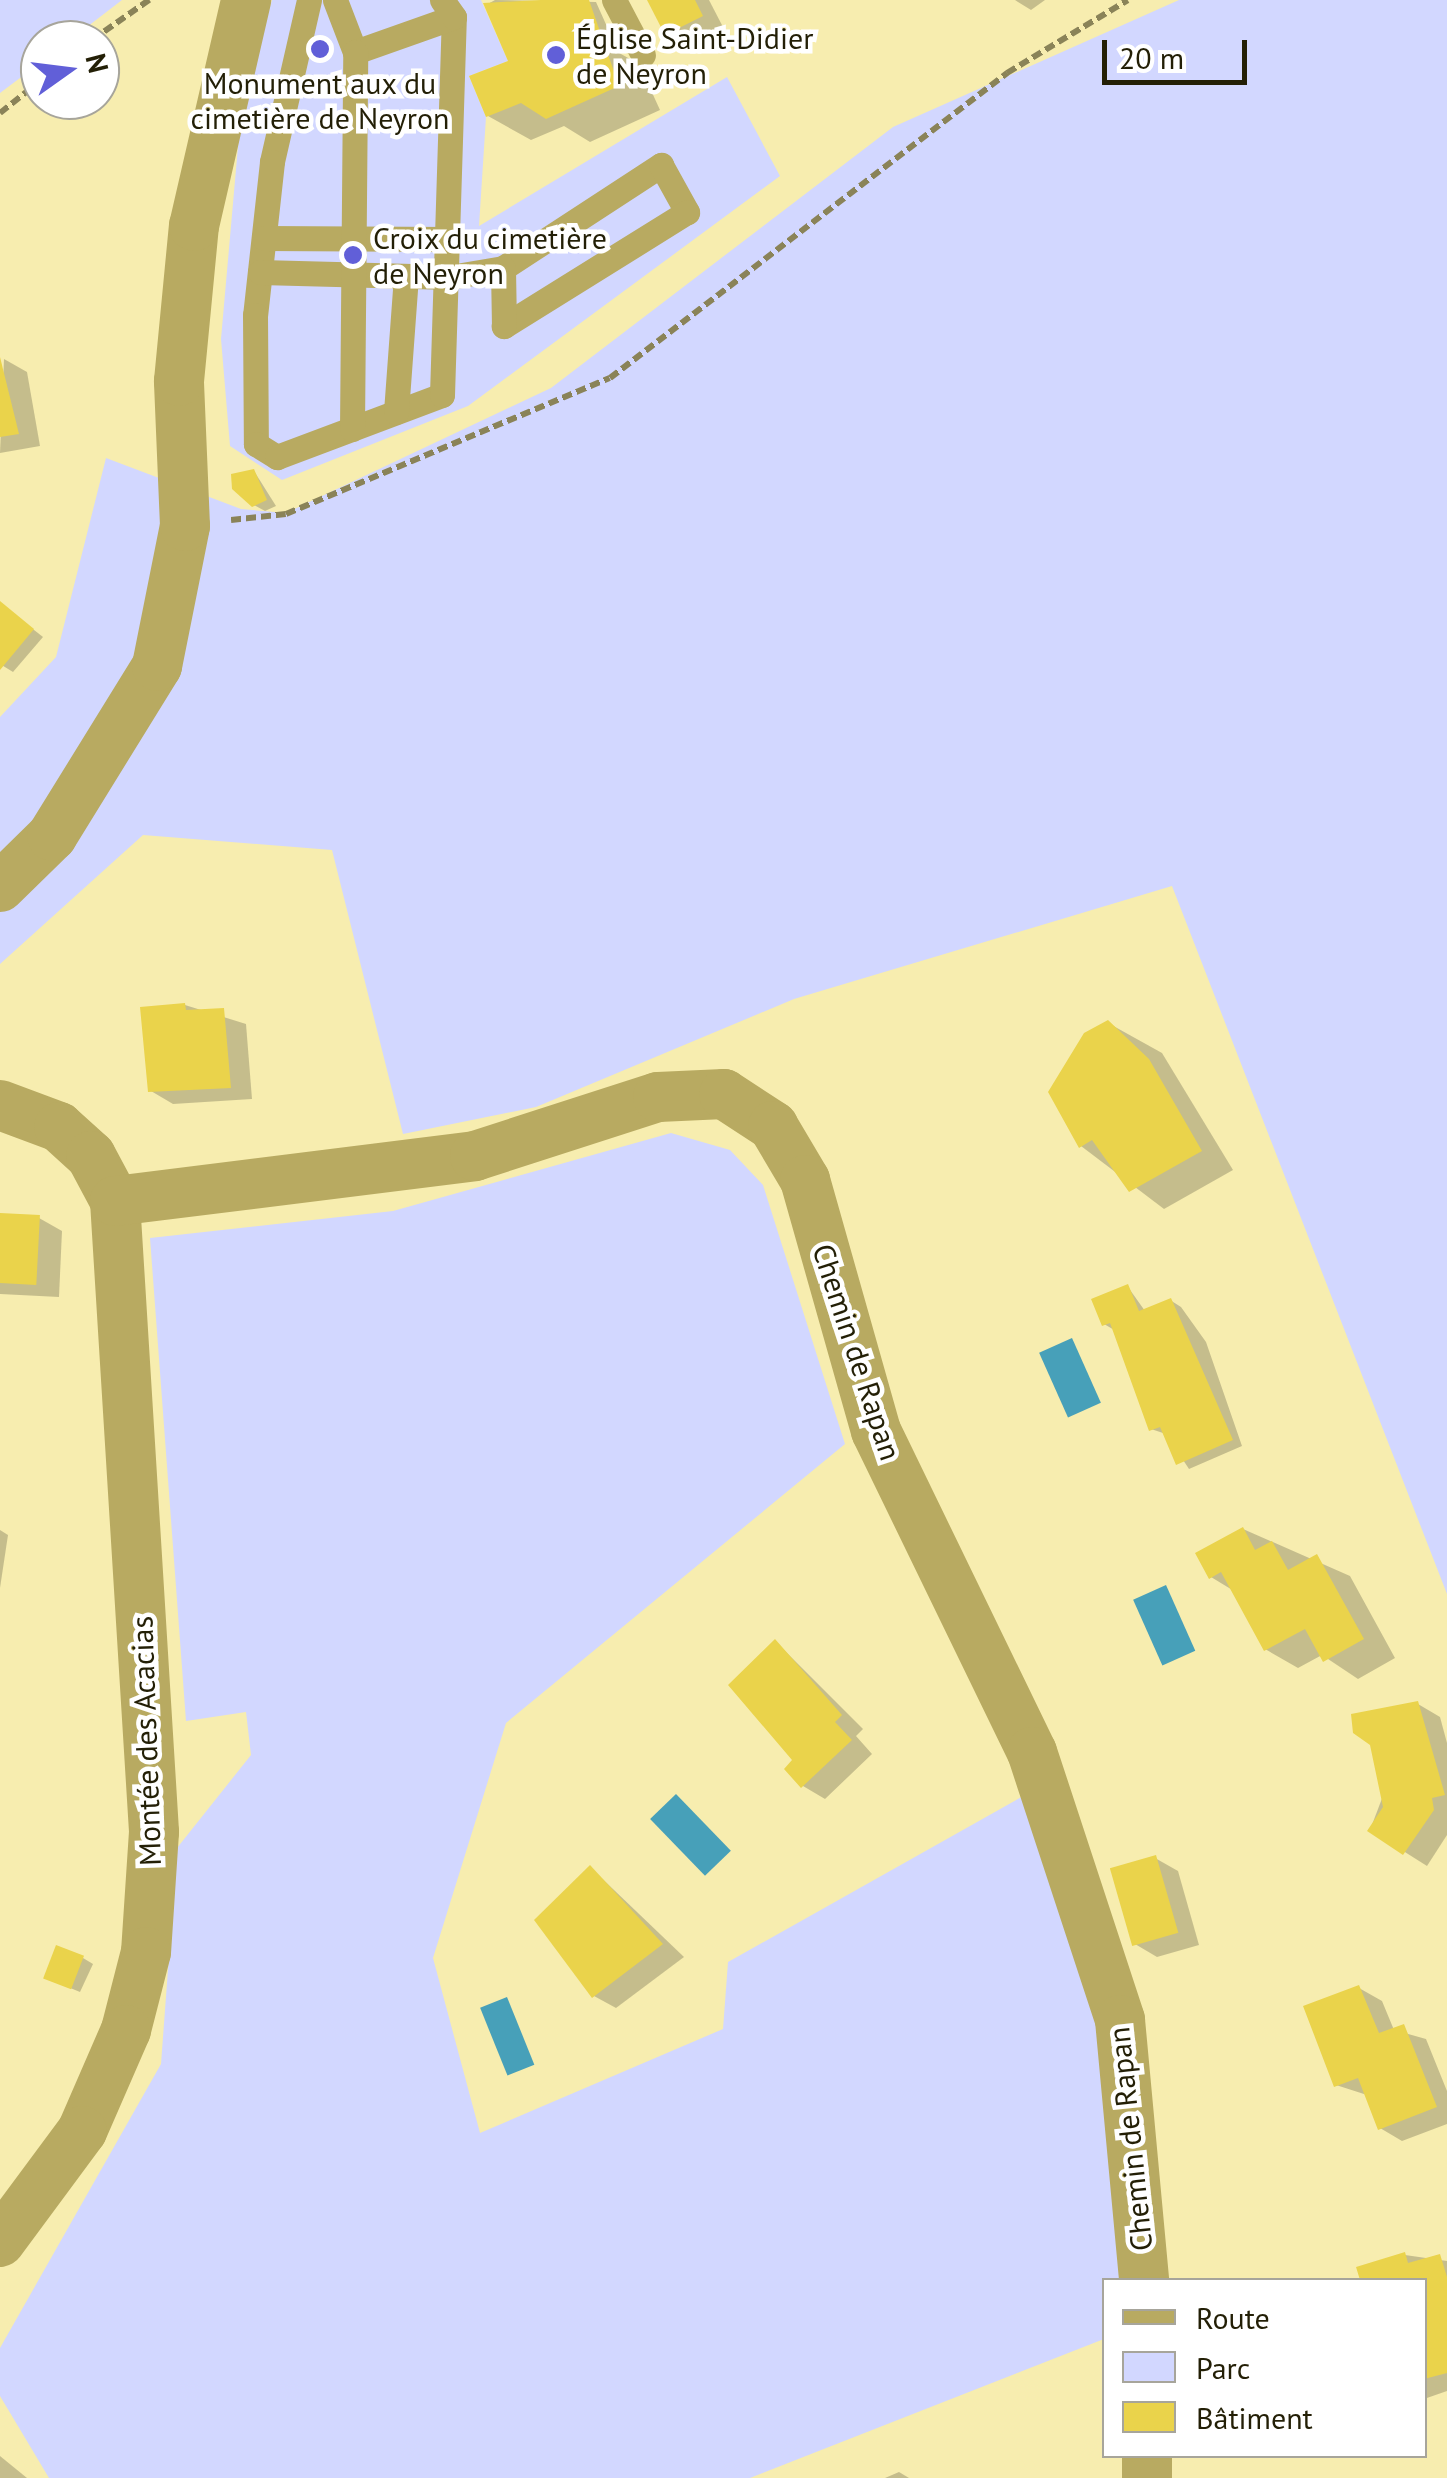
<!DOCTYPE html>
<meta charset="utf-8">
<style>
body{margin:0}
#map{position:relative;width:1447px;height:2478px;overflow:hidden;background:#f7edaf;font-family:"PT Sans",sans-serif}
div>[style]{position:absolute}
.green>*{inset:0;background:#d2d7ff}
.water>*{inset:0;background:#47a0b9;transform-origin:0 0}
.shadow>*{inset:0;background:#0003}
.building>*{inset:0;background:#ead34b;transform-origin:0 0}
.path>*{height:6px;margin-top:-3px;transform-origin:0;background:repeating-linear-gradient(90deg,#8a8358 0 10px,transparent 0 15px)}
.service>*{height:25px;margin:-12.5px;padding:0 12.5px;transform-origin:12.5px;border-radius:12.5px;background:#b8aa61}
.minor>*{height:50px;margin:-25px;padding:0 25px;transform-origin:25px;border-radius:25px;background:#b8aa61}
.dots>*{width:28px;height:28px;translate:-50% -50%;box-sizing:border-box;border:5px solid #fff;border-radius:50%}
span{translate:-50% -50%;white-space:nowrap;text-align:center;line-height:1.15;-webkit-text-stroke:9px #fff;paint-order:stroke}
.poi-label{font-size:30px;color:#231f06}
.left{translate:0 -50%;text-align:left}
.street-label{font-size:30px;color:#231f06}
.legend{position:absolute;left:1102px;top:2278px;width:325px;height:180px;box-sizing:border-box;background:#fff;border:2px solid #a7a59b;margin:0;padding:12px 18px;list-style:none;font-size:30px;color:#231f06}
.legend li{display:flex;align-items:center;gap:20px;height:50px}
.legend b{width:50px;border:2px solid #a7a59b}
.north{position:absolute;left:20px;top:20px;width:100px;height:100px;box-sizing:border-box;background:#fff;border:2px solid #a7a59b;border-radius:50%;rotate:76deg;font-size:28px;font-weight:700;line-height:40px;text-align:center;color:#231f06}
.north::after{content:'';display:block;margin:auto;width:35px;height:45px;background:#615fd8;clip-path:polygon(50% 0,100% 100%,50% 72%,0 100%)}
.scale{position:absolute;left:1102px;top:40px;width:145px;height:45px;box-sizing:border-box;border:5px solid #231f06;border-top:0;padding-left:12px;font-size:30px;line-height:35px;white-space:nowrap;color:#231f06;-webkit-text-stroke:8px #fff;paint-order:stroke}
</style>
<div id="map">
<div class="green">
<div style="clip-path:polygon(0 0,122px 0,70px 40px,40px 40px,40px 63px,0 93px)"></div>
<div style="clip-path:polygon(272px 0,481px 0,508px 61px,469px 76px,486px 117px,479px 226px,727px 77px,780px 176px,468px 406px,282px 480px,230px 446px,221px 339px,243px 90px)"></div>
<div style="clip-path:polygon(1179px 0,1447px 0,1447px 1594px,1172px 886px,794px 999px,536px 1107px,403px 1134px,332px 850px,143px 835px,0 964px,0 717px,56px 657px,106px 458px,241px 509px,286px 513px,551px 388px,893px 127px)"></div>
<div style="clip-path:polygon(671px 1133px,730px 1150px,763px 1185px,845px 1444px,506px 1723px,433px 1958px,480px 2133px,723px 2029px,728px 1962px,1025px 1795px,1104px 2036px,1128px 2280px,1104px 2280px,1104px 2339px,750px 2478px,49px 2478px,0 2396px,0 2348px,161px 2064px,177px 1848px,251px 1755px,246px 1712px,186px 1721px,150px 1238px,393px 1211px)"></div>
</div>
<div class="water">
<div style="left:1072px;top:1338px;width:71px;height:36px;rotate:66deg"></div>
<div style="left:1166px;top:1585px;width:72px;height:36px;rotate:66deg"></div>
<div style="left:676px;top:1794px;width:79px;height:36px;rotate:46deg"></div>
<div style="left:507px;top:1997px;width:73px;height:29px;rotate:68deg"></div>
</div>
<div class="shadow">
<div style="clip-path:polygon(495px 0,596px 2px,613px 40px,603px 44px,639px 64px,660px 110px,590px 142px,564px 126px,531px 140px,488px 116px,512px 62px,486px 5px)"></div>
<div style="clip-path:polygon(650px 0,709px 0,724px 29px,689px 46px,667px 33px)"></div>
<div style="clip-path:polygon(1015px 0,1045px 0,1031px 10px)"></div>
<div style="clip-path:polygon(4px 359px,27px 372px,40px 446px,0 453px)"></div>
<div style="clip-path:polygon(254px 471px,276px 506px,265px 511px,254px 505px)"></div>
<div style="clip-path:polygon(1px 604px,43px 637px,13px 672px,0 664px)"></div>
<div style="clip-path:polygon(185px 1005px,246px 1024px,252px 1099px,173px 1104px,151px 1091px)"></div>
<div style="clip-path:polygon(1108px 1023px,1162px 1053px,1233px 1170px,1164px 1209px,1081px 1146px)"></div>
<div style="clip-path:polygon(0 1215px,39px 1218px,62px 1231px,59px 1297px,0 1294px)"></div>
<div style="clip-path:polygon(1128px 1287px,1145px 1311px,1170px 1300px,1181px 1307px,1206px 1342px,1242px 1446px,1189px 1469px,1166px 1434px,1151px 1429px,1116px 1331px,1104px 1324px)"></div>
<div style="clip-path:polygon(1243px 1529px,1350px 1576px,1395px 1658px,1358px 1679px,1322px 1655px,1298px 1668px,1265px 1649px,1234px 1591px,1211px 1577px)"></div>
<div style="clip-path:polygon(0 1530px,8px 1535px,0 1588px)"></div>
<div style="clip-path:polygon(776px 1642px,863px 1729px,856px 1736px,872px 1754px,825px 1799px,803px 1786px)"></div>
<div style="clip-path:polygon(1418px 1704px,1440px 1717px,1447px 1743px,1447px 1835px,1427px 1866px,1370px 1830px)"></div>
<div style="clip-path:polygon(1155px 1858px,1178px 1871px,1199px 1945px,1157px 1957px,1135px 1944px)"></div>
<div style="clip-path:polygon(591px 1868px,684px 1957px,616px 2008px,594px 1996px)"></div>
<div style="clip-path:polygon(83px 1958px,93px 1964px,80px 1992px,46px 1978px)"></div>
<div style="clip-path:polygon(1359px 1988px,1382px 2001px,1394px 2030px,1426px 2039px,1447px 2091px,1447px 2124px,1402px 2141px,1380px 2128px,1367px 2095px,1336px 2085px)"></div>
<div style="clip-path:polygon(1405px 2255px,1447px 2261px,1447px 2391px,1424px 2399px,1424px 2280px,1363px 2280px,1359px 2268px)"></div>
<div style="clip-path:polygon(0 2456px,27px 2478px,0 2478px)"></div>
<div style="clip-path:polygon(899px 2472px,909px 2478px,885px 2478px)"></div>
</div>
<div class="building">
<div style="clip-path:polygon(541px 0,589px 0,619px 86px,546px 119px,521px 103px,486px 117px,469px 76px,508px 61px,483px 3px)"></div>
<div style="clip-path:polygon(647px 0,695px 0,703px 16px,665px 35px)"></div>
<div style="clip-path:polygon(0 357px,19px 434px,0 437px)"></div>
<div style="clip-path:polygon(254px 469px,267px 500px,252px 507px,232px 489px,231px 474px)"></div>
<div style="clip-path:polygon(0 601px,34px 629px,0 670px)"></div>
<div style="clip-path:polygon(185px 1003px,186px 1010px,224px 1008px,231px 1088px,148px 1092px,140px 1007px)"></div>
<div style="clip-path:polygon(1108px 1020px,1149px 1059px,1202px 1151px,1129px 1192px,1092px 1140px,1079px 1148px,1048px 1092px,1084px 1033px)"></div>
<div style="left:0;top:1213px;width:40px;height:70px;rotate:3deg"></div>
<div style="clip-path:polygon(1128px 1284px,1139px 1311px,1171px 1298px,1233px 1440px,1176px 1465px,1160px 1427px,1149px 1431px,1110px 1323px,1102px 1326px,1091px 1299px)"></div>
<div style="clip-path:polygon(1243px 1527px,1255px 1550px,1272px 1541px,1288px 1570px,1317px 1554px,1364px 1639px,1323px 1662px,1305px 1629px,1264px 1651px,1221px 1572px,1209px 1579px,1195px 1553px)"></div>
<div style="clip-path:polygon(775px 1639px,842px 1715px,835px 1722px,852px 1740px,801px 1788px,784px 1769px,792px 1760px,728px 1685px)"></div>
<div style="clip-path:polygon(1418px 1701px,1445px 1795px,1432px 1798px,1434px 1810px,1403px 1855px,1367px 1831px,1383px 1807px,1370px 1745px,1353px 1733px,1351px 1714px)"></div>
<div style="left:1156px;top:1855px;width:81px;height:48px;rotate:74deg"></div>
<div style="clip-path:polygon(590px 1865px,663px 1944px,592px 1998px,534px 1920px)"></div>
<div style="left:56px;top:1945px;width:30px;height:36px;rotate:21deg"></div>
<div style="clip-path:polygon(1359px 1985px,1379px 2033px,1404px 2024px,1437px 2107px,1378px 2130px,1358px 2078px,1334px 2087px,1303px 2006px)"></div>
<div style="clip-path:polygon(1405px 2252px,1408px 2263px,1440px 2254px,1447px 2277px,1447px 2373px,1424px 2379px,1424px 2280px,1360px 2280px,1356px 2267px)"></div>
</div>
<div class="path">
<div style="left:92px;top:40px;width:70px;rotate:-35.1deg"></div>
<div style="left:0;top:113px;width:51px;rotate:-38.7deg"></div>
<div style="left:231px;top:520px;width:55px;rotate:-6.2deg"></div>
<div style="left:286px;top:514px;width:351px;rotate:-22.8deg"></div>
<div style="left:610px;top:378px;width:501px;rotate:-37.53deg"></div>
<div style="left:1007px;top:73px;width:141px;rotate:-31.1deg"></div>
</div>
<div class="service">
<div style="left:309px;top:0;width:166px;rotate:102.9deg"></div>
<div style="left:272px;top:162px;width:154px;rotate:96.3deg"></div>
<div style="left:255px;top:315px;width:129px;rotate:89.6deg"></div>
<div style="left:256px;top:444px;width:25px;rotate:32deg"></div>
<div style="left:277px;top:457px;width:176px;rotate:-20.6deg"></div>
<div style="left:442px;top:395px;width:378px;rotate:-88.2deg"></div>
<div style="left:335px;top:0;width:56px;rotate:69deg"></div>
<div style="left:355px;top:52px;width:105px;rotate:-19.5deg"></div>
<div style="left:454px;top:17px;width:21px;rotate:-125deg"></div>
<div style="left:614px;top:0;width:62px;rotate:62.2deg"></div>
<div style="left:264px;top:238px;width:187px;rotate:0.3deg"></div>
<div style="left:260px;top:272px;width:190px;rotate:1.5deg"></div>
<div style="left:450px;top:277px;width:54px;rotate:-9.6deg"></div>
<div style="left:503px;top:268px;width:189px;rotate:-33.1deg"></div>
<div style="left:661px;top:165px;width:54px;rotate:61deg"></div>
<div style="left:687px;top:212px;width:216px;rotate:148.1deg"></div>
<div style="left:504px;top:326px;width:58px;rotate:-91deg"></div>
<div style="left:396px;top:412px;width:136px;rotate:-85.8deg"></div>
<div style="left:352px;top:429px;width:377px;rotate:-89.5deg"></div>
</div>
<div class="minor">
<div style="left:0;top:887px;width:73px;rotate:-44.4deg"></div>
<div style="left:52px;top:836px;width:200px;rotate:-58.3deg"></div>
<div style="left:157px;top:666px;width:143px;rotate:-78.7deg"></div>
<div style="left:185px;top:526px;width:145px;rotate:-92.4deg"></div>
<div style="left:179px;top:381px;width:156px;rotate:-84.5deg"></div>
<div style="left:194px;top:226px;width:232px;rotate:-77deg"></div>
<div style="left:0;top:1105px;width:63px;rotate:20.4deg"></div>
<div style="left:59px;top:1127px;width:43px;rotate:42.2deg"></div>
<div style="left:91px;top:1156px;width:51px;rotate:61.9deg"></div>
<div style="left:115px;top:1201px;width:632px;rotate:86.46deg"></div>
<div style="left:154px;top:1832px;width:120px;rotate:93.8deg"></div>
<div style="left:146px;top:1952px;width:81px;rotate:104.4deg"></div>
<div style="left:126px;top:2030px;width:110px;rotate:113.5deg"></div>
<div style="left:82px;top:2131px;width:138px;rotate:126.5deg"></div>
<div style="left:115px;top:1201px;width:363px;rotate:-7.1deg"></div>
<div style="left:475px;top:1156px;width:192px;rotate:-17.9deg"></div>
<div style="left:658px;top:1097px;width:66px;rotate:-2.6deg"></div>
<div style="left:724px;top:1094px;width:59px;rotate:33.1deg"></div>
<div style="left:773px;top:1126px;width:63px;rotate:59.3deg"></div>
<div style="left:805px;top:1180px;width:261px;rotate:74.2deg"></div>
<div style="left:876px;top:1431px;width:357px;rotate:64.1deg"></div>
<div style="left:1032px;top:1752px;width:282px;rotate:71.8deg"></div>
<div style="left:1120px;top:2020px;width:261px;rotate:84.7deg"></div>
<div style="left:1147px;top:2478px;width:22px;rotate:-90deg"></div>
</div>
<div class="dots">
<div style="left:320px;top:49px;background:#615fd8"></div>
<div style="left:556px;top:55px;background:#615fd8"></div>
<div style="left:353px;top:255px;background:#615fd8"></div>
</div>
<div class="poi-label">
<span class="left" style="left:576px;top:55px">Église Saint-Didier<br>de Neyron</span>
<span style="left:320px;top:100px">Monument aux du<br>cimetière de Neyron</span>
<span class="left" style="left:373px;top:255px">Croix du cimetière<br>de Neyron</span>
</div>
<div class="street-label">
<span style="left:857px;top:1352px;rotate:72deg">Chemin de Rapan</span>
<span style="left:146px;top:1741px;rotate:-92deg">Montée des Acacias</span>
<span style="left:1130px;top:2139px;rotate:-96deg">Chemin de Rapan</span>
</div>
<ul class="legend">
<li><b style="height:12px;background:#b8aa61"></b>Route</li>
<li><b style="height:28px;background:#d2d7ff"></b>Parc</li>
<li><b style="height:28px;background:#ead34b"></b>Bâtiment</li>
</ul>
<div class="north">N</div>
<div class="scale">20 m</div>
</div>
